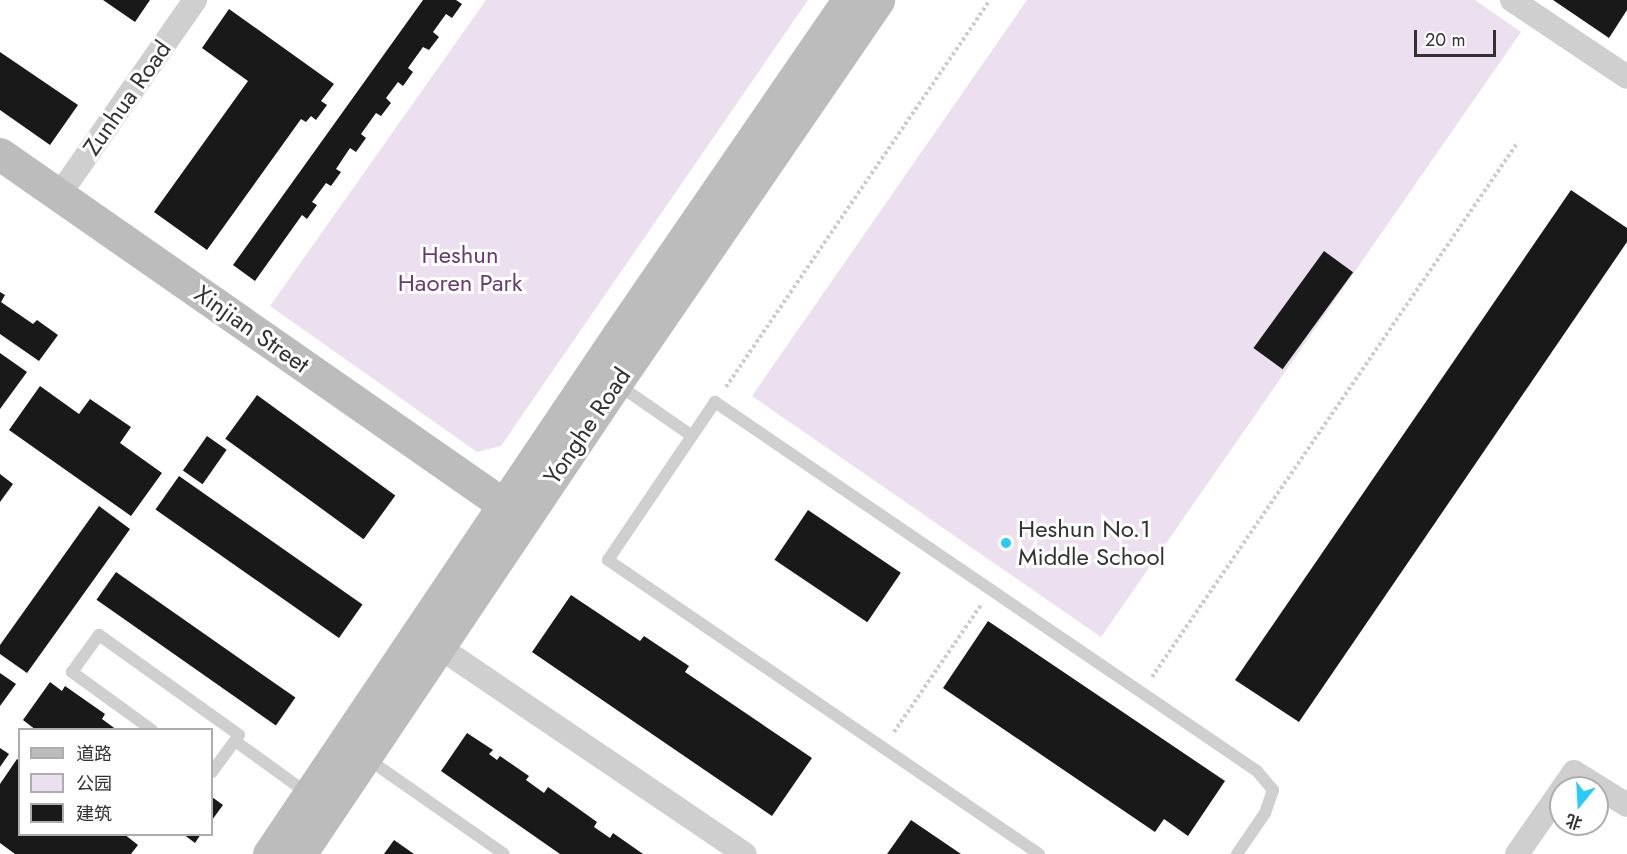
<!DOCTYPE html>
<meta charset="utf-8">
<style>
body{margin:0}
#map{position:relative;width:1627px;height:854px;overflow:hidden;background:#fff;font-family:Jost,"Noto Sans SC",sans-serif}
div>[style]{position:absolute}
.green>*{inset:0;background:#ece0f0}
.building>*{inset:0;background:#191919;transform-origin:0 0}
.path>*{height:4px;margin-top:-2px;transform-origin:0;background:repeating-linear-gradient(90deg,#ccc 0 3px,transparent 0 6px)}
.lane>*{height:12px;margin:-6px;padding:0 6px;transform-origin:6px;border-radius:6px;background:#cfcfcf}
.street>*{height:24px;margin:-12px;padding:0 12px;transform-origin:12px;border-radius:12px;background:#cfcfcf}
.secondary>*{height:33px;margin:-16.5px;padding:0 16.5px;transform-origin:16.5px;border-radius:16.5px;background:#bcbcbc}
.dots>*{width:16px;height:16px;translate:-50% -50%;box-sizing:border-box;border:3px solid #fff;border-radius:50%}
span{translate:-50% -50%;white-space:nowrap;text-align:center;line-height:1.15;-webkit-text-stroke:6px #fff;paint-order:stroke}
.street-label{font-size:24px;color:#323232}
.park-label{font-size:24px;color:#693a74}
.poi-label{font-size:24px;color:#323232}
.left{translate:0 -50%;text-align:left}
.legend{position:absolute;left:18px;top:728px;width:195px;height:108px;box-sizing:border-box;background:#fff;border:2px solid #adadad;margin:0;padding:8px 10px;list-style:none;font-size:18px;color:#323232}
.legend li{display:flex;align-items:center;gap:12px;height:30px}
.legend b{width:30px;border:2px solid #adadad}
.north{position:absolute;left:1549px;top:776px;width:60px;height:60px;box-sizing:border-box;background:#fff;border:2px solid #adadad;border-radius:50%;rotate:198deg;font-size:16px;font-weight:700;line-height:24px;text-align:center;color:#323232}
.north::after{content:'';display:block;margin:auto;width:21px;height:27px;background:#27cbf7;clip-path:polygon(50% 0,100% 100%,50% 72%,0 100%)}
.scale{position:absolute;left:1414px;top:30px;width:82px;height:27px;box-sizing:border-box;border:3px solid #323232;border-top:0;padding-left:8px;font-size:18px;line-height:21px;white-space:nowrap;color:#323232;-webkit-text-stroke:4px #fff;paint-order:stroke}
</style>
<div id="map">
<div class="green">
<div style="clip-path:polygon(486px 0,808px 0,501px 446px,477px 452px,270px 306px)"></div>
<div style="clip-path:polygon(1027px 0,1475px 0,1521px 32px,1101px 637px,752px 396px)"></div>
</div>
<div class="building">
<div style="clip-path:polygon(103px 0,150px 0,135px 22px)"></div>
<div style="clip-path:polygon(423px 0,456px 0,462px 4px,452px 18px,446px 14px,433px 32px,439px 37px,429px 50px,423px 47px,408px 68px,413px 72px,403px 86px,398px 82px,386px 98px,391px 103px,381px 116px,376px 113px,361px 134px,366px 138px,356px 152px,350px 148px,336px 169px,341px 172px,331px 186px,326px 183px,312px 202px,317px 205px,307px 219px,302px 215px,255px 281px,233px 265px)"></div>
<div style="clip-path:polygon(1553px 0,1627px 0,1627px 10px,1609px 38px)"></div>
<div style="clip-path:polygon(229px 9px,334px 84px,321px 101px,327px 105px,316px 120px,311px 116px,306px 122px,301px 119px,207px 250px,154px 212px,248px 81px,202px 48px)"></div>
<div style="clip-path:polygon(0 52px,78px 105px,50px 145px,0 110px)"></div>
<div style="clip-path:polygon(1571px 190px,1627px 228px,1627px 242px,1299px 722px,1235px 680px)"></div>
<div style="left:1324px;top:251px;width:36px;height:120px;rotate:36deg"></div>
<div style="clip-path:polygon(0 292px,5px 295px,1px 302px,33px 324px,37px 320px,58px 335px,39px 361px,0 334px)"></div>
<div style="clip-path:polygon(0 353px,27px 372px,0 409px)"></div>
<div style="clip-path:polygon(40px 386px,79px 414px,90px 399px,131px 427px,120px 443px,162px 473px,131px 516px,9px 430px)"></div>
<div style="left:257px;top:395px;width:171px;height:54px;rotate:36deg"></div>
<div style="left:207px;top:436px;width:24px;height:42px;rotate:35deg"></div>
<div style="clip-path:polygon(0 474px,13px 484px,0 502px)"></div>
<div style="left:179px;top:476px;width:224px;height:41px;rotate:35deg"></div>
<div style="clip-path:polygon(99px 506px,130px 529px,27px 673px,0 654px,0 645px)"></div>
<div style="left:808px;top:510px;width:112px;height:60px;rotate:34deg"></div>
<div style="left:116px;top:572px;width:219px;height:34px;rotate:35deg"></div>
<div style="clip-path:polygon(571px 595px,640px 641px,644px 636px,689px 666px,685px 672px,812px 758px,772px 816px,532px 652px)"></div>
<div style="clip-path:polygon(988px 621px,1225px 781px,1188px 836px,1164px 819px,1155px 832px,943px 688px)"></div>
<div style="clip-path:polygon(0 673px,16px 684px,0 706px)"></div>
<div style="clip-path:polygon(50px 682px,62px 691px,65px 686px,105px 714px,102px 719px,117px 730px,36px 730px,23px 720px)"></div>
<div style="clip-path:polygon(467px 733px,493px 750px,489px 754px,497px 760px,500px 756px,529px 776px,526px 780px,544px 793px,548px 787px,597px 822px,594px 827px,610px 838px,613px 833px,643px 854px,560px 854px,441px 771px)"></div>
<div style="clip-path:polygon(0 748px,9px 754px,0 767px)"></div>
<div style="clip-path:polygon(17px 759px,20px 761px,20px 834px,124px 834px,138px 845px,131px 854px,15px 854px,0 843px,0 784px)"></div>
<div style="clip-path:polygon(212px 797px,223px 805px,212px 820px)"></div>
<div style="clip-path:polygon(911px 820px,961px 854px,887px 854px)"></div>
<div style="clip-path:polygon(183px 834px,201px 834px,195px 843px)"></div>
<div style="clip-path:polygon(394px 840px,414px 854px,384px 854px)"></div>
</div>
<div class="path">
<div style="left:726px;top:387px;width:468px;rotate:-55.7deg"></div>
<div style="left:1152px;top:677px;width:648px;rotate:-55.62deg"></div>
<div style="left:894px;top:732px;width:154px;rotate:-55.6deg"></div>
</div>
<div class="lane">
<div style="left:617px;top:384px;width:91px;rotate:34.7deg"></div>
<div style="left:152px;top:730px;width:99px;rotate:-144.1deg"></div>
<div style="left:72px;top:672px;width:46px;rotate:-53.9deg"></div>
<div style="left:99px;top:635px;width:172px;rotate:35.5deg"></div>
<div style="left:239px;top:735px;width:46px;rotate:126.1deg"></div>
<div style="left:235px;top:741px;width:89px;rotate:35.8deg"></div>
<div style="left:365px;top:757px;width:169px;rotate:34.9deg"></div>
<div style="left:1039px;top:854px;width:522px;rotate:-145.7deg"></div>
<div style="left:608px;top:560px;width:191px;rotate:-55.9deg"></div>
<div style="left:715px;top:402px;width:656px;rotate:34.25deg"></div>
<div style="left:1257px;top:771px;width:25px;rotate:50deg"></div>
<div style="left:1273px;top:790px;width:24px;rotate:109deg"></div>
<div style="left:1265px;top:813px;width:50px;rotate:124.3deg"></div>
</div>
<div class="street">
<div style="left:1512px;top:0;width:138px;rotate:33.8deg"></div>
<div style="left:59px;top:195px;width:238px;rotate:-55.1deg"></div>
<div style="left:439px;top:647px;width:369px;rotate:34.1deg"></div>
<div style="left:1563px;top:788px;width:19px;rotate:-55deg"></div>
<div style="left:1574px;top:772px;width:62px;rotate:31.9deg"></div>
<div style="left:1517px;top:854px;width:77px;rotate:-55.1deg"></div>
</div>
<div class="secondary">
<div style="left:0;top:154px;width:614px;rotate:34.85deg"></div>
<div style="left:269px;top:854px;width:625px;rotate:-56.08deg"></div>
<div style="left:618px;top:335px;width:406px;rotate:-55.5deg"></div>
<div style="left:300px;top:854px;width:567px;rotate:-56.14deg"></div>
<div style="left:616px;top:383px;width:464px;rotate:-55.6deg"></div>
</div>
<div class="dots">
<div style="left:1006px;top:543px;background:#27cbf7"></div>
</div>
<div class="street-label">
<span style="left:127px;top:98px;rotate:-55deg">Zunhua Road</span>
<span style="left:252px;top:329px;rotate:35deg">Xinjian Street</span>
<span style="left:587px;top:426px;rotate:-56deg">Yonghe Road</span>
</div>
<div class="park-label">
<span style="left:460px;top:269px">Heshun<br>Haoren Park</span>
</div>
<div class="poi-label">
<span class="left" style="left:1018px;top:543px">Heshun No.1<br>Middle School</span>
</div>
<ul class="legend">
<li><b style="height:8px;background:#bcbcbc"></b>道路</li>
<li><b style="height:16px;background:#ece0f0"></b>公园</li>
<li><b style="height:16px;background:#191919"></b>建筑</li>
</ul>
<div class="north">北</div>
<div class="scale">20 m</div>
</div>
